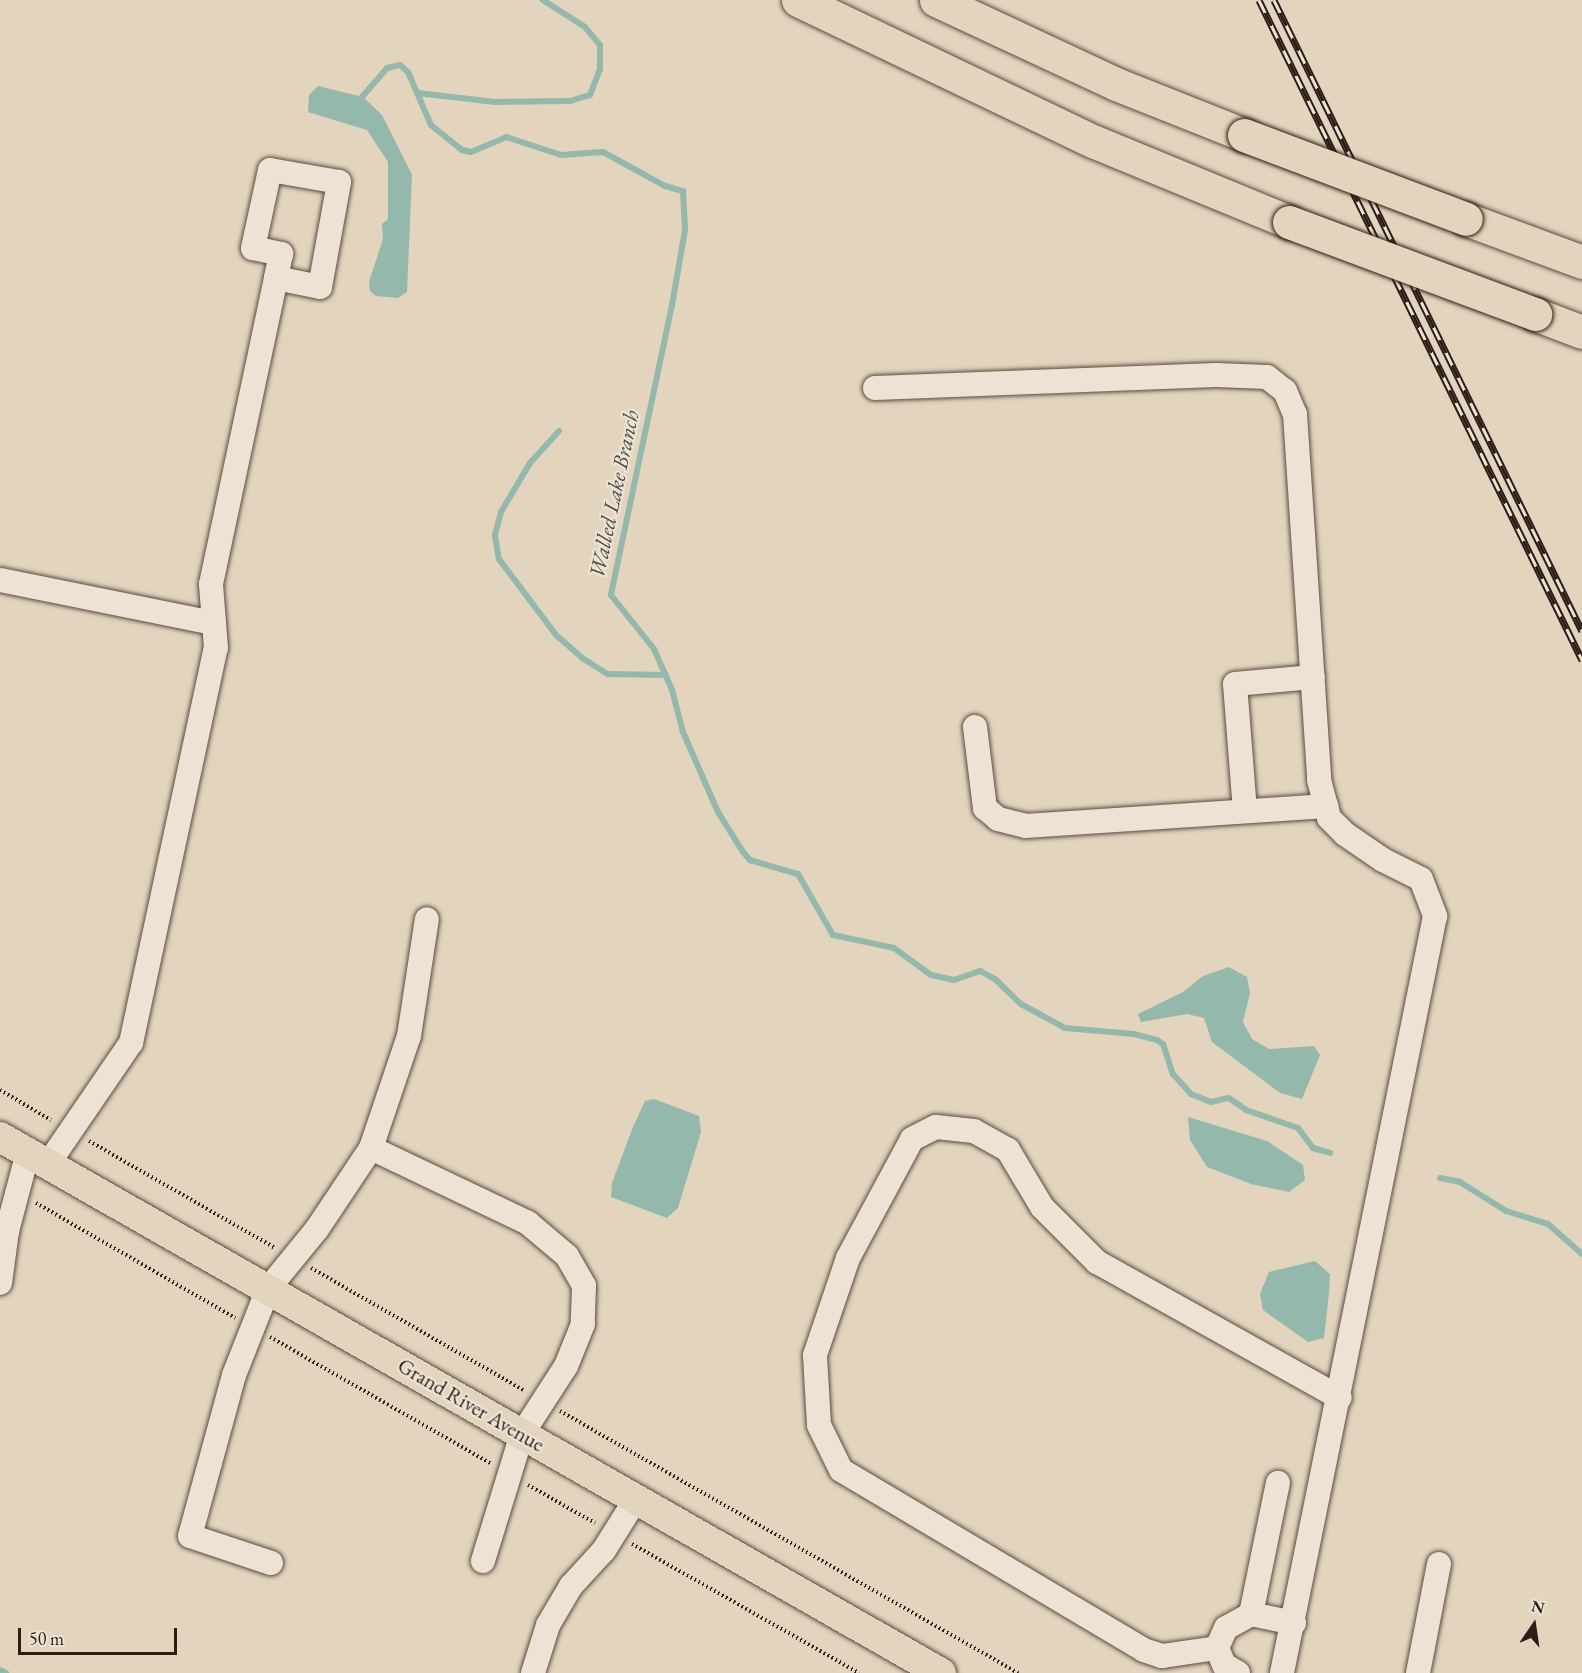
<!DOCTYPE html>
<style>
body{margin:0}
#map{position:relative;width:1582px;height:1673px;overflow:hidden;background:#e2d4bd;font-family:"EB Garamond",serif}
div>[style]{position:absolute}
.water>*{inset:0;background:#95b8ad}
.stream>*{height:6px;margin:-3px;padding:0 3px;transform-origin:3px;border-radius:3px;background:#95b8ad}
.path>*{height:4px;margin-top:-2px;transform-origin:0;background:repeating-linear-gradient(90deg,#2c1d17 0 1.5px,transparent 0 4.5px)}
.roads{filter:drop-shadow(0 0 2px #5a4b40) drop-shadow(0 0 2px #5a4b40)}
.minor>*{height:24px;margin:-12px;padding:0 12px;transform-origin:12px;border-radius:12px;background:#ece3d4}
.major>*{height:30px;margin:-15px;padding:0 15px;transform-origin:15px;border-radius:15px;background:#e2d4bd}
.highway>*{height:33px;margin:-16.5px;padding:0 16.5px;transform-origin:16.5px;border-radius:16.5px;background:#e2d4bd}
.rail>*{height:7px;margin-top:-3.5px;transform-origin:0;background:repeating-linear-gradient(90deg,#ece3d4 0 14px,#2c1d17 0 28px);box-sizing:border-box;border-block:2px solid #2c1d17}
.bridges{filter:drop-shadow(0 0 2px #2c1d17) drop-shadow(0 0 2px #2c1d17)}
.highway-bridge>*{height:33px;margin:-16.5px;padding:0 16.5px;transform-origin:16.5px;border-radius:16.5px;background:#e2d4bd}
span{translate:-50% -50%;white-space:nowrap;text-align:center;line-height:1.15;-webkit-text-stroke:4.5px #ece3d4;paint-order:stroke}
.street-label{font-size:21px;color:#2c1d17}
.water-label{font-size:22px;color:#4c4c44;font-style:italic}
.north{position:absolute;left:1504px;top:1595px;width:60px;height:60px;-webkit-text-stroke:4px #ece3d4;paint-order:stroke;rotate:13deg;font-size:16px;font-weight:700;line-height:24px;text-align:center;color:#2c1d17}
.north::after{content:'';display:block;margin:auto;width:21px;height:27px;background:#2c1d17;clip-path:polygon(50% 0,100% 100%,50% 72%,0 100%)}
.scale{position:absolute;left:18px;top:1628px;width:159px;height:27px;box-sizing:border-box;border:3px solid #2c1d17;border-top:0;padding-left:8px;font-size:18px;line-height:21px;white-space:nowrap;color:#2c1d17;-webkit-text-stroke:4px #ece3d4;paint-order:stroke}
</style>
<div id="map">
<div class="water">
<div style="clip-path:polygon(318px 86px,363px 97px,382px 115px,412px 175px,407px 292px,398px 298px,376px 296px,370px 291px,369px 282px,383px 239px,382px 224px,388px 219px,388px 162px,367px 130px,308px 112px,309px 95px)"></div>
<div style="clip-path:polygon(1229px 967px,1247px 977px,1250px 993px,1243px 1022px,1252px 1039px,1269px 1049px,1314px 1046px,1320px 1055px,1302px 1099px,1280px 1093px,1212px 1042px,1204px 1018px,1187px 1014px,1141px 1022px,1138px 1014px,1183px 992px,1203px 976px)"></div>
<div style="clip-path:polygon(654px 1099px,699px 1116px,701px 1132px,678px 1208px,667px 1218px,611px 1197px,612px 1183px,633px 1127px,645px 1101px)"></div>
<div style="clip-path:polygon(1188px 1117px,1267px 1141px,1303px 1165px,1305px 1180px,1289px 1192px,1251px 1184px,1207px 1167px,1190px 1140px)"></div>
<div style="clip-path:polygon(1315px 1261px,1330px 1274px,1329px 1293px,1324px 1338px,1308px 1342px,1263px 1310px,1260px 1294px,1269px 1272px)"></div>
</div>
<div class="stream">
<div style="left:417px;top:93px;width:79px;rotate:6.6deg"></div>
<div style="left:495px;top:102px;width:75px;rotate:-0.8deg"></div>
<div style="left:570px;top:101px;width:21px;rotate:-17deg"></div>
<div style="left:590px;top:95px;width:28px;rotate:-69deg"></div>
<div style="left:600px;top:69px;width:24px;rotate:-90deg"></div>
<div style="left:600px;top:45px;width:23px;rotate:-130deg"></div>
<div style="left:585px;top:27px;width:50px;rotate:-147.3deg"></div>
<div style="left:362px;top:97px;width:38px;rotate:-49deg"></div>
<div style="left:387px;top:68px;width:13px;rotate:-13deg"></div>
<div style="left:400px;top:65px;width:11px;rotate:41deg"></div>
<div style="left:408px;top:72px;width:58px;rotate:66.5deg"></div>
<div style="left:431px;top:125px;width:40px;rotate:39deg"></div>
<div style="left:462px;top:150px;width:9px;rotate:13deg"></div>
<div style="left:471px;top:152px;width:38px;rotate:-23deg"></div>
<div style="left:506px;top:137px;width:58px;rotate:18.1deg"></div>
<div style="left:561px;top:155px;width:42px;rotate:-4.1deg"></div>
<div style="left:603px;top:152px;width:71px;rotate:28.7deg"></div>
<div style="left:665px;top:186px;width:19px;rotate:16deg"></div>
<div style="left:683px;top:191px;width:39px;rotate:87deg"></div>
<div style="left:685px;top:230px;width:76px;rotate:99.8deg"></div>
<div style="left:672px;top:305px;width:296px;rotate:101.9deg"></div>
<div style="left:611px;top:595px;width:69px;rotate:51.5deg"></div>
<div style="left:654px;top:649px;width:45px;rotate:66.3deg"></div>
<div style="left:672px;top:690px;width:43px;rotate:75.3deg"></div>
<div style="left:683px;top:732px;width:87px;rotate:66.4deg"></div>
<div style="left:718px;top:812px;width:47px;rotate:58deg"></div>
<div style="left:743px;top:852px;width:11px;rotate:49deg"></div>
<div style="left:750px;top:860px;width:50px;rotate:16.3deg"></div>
<div style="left:798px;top:874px;width:70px;rotate:60.2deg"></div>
<div style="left:833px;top:935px;width:62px;rotate:12deg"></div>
<div style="left:894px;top:948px;width:46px;rotate:36.1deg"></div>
<div style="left:931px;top:975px;width:24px;rotate:12deg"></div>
<div style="left:954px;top:980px;width:28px;rotate:-19deg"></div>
<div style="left:980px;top:971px;width:18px;rotate:29deg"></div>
<div style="left:996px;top:980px;width:35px;rotate:44deg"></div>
<div style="left:1021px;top:1004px;width:50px;rotate:28.6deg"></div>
<div style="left:1065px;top:1028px;width:69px;rotate:5deg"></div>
<div style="left:1134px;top:1034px;width:24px;rotate:15deg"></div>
<div style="left:1157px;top:1040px;width:7px;rotate:34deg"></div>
<div style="left:1163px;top:1044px;width:32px;rotate:72deg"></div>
<div style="left:1173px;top:1074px;width:27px;rotate:48deg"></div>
<div style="left:1191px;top:1094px;width:22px;rotate:22deg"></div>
<div style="left:1211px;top:1102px;width:18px;rotate:-13deg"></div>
<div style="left:1229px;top:1098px;width:21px;rotate:35deg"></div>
<div style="left:1246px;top:1110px;width:55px;rotate:19.1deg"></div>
<div style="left:1298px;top:1128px;width:25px;rotate:53deg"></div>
<div style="left:1313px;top:1148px;width:18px;rotate:16deg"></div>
<div style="left:559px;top:431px;width:43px;rotate:132.2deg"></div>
<div style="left:530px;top:463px;width:57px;rotate:120.6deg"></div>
<div style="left:501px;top:512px;width:24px;rotate:105deg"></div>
<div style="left:495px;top:535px;width:24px;rotate:81deg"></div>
<div style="left:499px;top:559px;width:95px;rotate:53.1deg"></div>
<div style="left:556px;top:635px;width:35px;rotate:41deg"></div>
<div style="left:582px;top:658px;width:31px;rotate:32deg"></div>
<div style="left:608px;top:674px;width:58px;rotate:1deg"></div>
<div style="left:1440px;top:1178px;width:20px;rotate:11deg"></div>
<div style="left:1460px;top:1182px;width:54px;rotate:32.2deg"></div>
<div style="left:1506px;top:1211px;width:44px;rotate:17.2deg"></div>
<div style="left:1548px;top:1224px;width:45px;rotate:41.4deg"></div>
<div style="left:0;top:1670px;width:7px;rotate:27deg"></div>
</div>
<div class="path">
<div style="left:0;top:1090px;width:59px;rotate:30.5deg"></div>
<div style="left:89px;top:1141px;width:215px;rotate:29.9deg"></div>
<div style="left:36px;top:1203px;width:230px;rotate:30deg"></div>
<div style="left:311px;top:1268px;width:247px;rotate:29.9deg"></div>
<div style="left:270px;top:1337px;width:254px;rotate:29.8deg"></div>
<div style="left:560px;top:1411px;width:528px;rotate:29.77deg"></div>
<div style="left:528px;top:1485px;width:77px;rotate:29.6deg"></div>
<div style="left:632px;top:1544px;width:261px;rotate:29.6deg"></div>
</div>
<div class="roads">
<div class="minor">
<div style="left:875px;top:388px;width:341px;rotate:-2.2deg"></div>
<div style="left:1216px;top:375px;width:51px;rotate:2.2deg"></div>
<div style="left:1267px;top:377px;width:23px;rotate:38deg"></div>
<div style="left:1285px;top:391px;width:25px;rotate:67deg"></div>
<div style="left:1295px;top:414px;width:367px;rotate:86.2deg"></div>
<div style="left:1319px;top:780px;width:39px;rotate:75deg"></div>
<div style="left:1329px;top:818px;width:23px;rotate:45deg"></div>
<div style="left:1345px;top:834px;width:46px;rotate:34.4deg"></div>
<div style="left:1383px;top:860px;width:42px;rotate:26.6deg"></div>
<div style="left:1421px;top:879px;width:40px;rotate:69deg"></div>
<div style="left:1435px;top:916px;width:772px;rotate:101.43deg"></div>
<div style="left:0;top:580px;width:218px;rotate:11.4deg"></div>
<div style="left:975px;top:727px;width:82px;rotate:83deg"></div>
<div style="left:985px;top:808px;width:17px;rotate:40deg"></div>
<div style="left:998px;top:819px;width:29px;rotate:14deg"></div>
<div style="left:1026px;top:826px;width:301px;rotate:-3.8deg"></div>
<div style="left:1245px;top:811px;width:127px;rotate:-94.5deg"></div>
<div style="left:1235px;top:684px;width:78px;rotate:-5.1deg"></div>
<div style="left:371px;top:1148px;width:174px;rotate:25.5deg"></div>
<div style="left:528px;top:1223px;width:51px;rotate:40.2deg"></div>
<div style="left:567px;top:1256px;width:34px;rotate:60deg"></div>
<div style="left:584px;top:1286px;width:38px;rotate:92deg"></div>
<div style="left:583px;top:1324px;width:45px;rotate:112deg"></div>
<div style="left:566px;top:1366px;width:81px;rotate:122.9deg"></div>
<div style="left:522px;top:1434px;width:133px;rotate:107.1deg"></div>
<div style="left:48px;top:1164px;width:147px;rotate:-55.6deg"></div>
<div style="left:131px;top:1043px;width:404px;rotate:-77.9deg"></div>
<div style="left:216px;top:648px;width:64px;rotate:-94.5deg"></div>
<div style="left:211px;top:584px;width:313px;rotate:-78deg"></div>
<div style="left:276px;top:278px;width:45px;rotate:11.6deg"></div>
<div style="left:320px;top:287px;width:107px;rotate:-79.7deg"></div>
<div style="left:339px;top:182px;width:70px;rotate:-170.1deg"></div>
<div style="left:270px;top:170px;width:80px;rotate:102.3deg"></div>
<div style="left:253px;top:248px;width:29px;rotate:12deg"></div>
<div style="left:281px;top:254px;width:25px;rotate:102deg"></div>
<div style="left:0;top:1228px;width:8px;rotate:23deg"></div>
<div style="left:7px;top:1231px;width:82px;rotate:-75.1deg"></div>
<div style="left:0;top:1283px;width:52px;rotate:-82.3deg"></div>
<div style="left:271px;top:1563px;width:85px;rotate:-161.6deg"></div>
<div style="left:190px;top:1536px;width:167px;rotate:-74.7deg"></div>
<div style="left:234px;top:1375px;width:92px;rotate:-68.4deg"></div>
<div style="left:268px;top:1289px;width:77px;rotate:-50.8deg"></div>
<div style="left:317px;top:1229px;width:97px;rotate:-56.3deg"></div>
<div style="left:371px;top:1148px;width:118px;rotate:-71.3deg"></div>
<div style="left:409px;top:1036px;width:118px;rotate:-81.3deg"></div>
<div style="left:1251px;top:1614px;width:134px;rotate:-78.4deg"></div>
<div style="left:1217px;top:1648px;width:22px;rotate:-66deg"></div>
<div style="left:1226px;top:1628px;width:29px;rotate:-29deg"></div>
<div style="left:1251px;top:1614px;width:44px;rotate:11.8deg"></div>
<div style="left:533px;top:1673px;width:50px;rotate:-72.6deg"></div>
<div style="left:548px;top:1625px;width:45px;rotate:-59.5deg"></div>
<div style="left:571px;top:1586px;width:49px;rotate:-47.5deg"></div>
<div style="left:604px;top:1550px;width:60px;rotate:-57.9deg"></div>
<div style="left:1238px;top:1673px;width:16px;rotate:-150deg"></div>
<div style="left:1224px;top:1665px;width:18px;rotate:-112deg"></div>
<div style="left:1217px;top:1648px;width:56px;rotate:171.7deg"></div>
<div style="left:1162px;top:1656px;width:19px;rotate:-162deg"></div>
<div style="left:1144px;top:1650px;width:352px;rotate:-149.3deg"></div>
<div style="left:841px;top:1470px;width:50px;rotate:-116.1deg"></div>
<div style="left:819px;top:1425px;width:70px;rotate:-93.3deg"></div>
<div style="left:815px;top:1355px;width:102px;rotate:-71.2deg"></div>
<div style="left:848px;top:1258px;width:135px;rotate:-61.7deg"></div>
<div style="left:912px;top:1139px;width:27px;rotate:-27deg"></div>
<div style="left:936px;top:1127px;width:38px;rotate:6deg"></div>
<div style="left:974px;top:1131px;width:39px;rotate:29deg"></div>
<div style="left:1008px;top:1150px;width:66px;rotate:59.2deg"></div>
<div style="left:1042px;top:1207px;width:78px;rotate:45deg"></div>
<div style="left:1097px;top:1262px;width:278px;rotate:29.2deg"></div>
<div style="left:1418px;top:1673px;width:111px;rotate:-79.1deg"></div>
</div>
<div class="major">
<div style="left:0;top:1137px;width:1083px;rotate:29.67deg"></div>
</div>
<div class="highway">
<div style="left:798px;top:0;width:329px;rotate:25.6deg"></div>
<div style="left:1095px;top:142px;width:210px;rotate:22.4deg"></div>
<div style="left:936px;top:0;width:199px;rotate:25deg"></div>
<div style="left:1116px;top:84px;width:138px;rotate:21.7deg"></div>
<div style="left:1466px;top:219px;width:124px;rotate:20.3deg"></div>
<div style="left:1535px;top:314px;width:50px;rotate:21deg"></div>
</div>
</div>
<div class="rail">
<div style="left:1259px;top:0;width:735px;rotate:63.92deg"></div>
<div style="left:1274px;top:0;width:702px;rotate:63.98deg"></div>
</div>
<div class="bridges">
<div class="highway-bridge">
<div style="left:1244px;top:135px;width:237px;rotate:20.7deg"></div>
<div style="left:1289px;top:222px;width:263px;rotate:20.5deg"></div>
</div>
</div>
<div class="street-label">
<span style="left:471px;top:1405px;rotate:30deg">Grand River Avenue</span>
</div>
<div class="water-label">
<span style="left:614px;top:494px;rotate:-78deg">Walled Lake Branch</span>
</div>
<div class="north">N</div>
<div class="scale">50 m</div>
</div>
